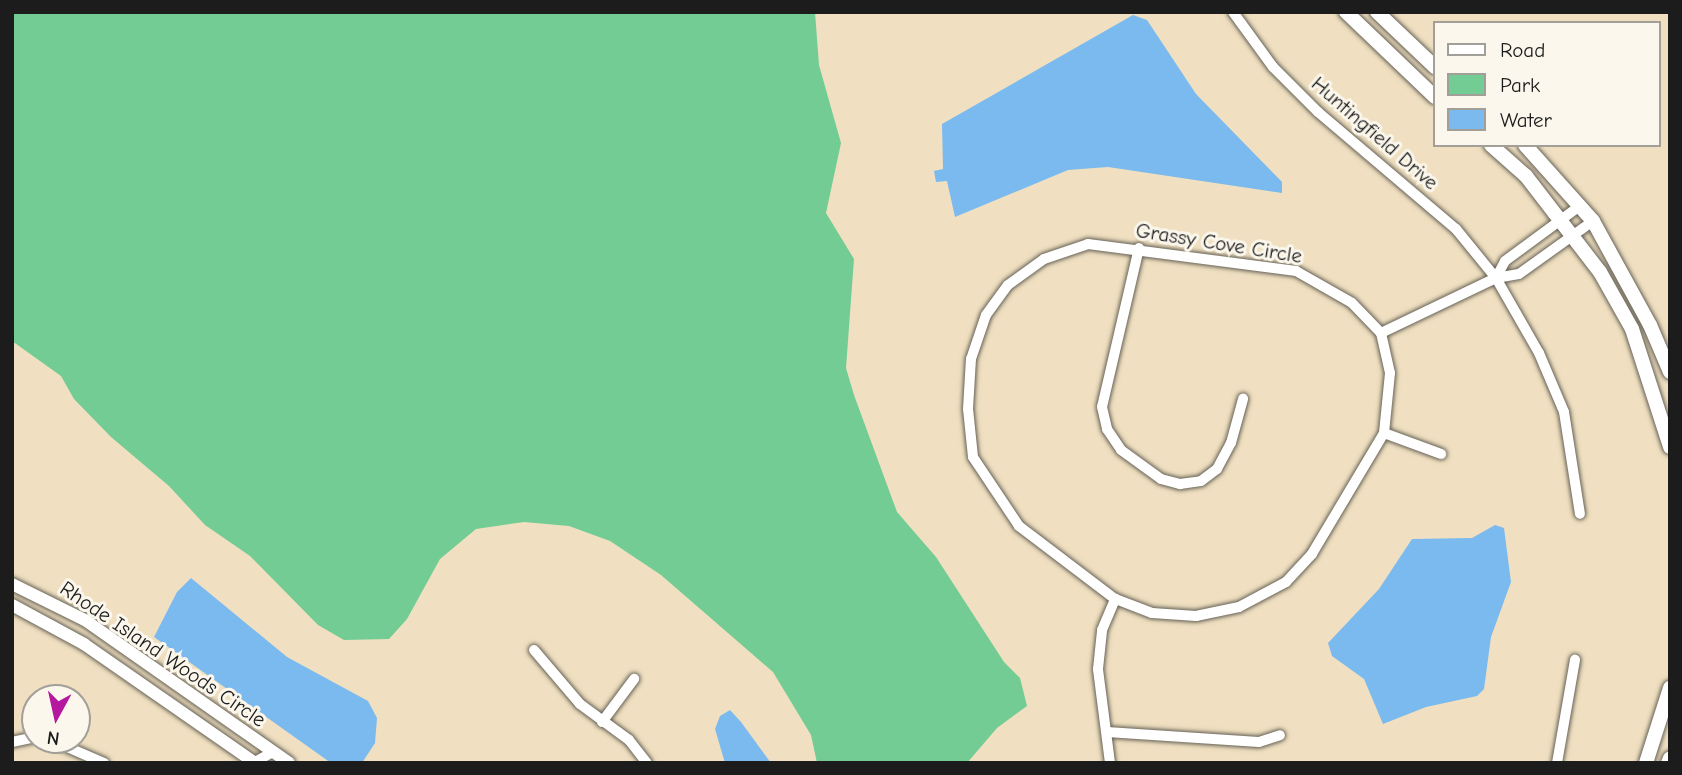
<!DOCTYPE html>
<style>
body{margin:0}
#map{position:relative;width:1682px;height:775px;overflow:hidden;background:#f0e0c1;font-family:"Comic Neue",sans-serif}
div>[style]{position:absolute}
.green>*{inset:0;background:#73cc93}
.water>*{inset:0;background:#7abaee}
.roads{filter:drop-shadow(0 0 2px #666156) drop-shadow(0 0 2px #666156)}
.minor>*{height:10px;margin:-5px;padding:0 5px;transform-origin:5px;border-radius:5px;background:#fff}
.tertiary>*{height:12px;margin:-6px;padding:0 6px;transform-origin:6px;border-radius:6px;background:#fff}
.secondary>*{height:14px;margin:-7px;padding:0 7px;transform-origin:7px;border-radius:7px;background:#fff}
span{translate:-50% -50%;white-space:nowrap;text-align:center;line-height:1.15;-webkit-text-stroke:6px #fbf7ec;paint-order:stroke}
.street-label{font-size:21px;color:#1c1c1c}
.frame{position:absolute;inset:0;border:14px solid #1c1c1c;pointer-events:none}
.legend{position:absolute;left:1433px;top:21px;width:228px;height:126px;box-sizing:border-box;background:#fbf7ec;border:2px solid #a29f99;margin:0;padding:9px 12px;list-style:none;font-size:21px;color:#1c1c1c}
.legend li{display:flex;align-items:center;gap:14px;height:35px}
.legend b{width:35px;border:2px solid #a29f99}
.north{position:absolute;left:21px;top:684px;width:70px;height:70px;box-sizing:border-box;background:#fbf7ec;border:2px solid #a29f99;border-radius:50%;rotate:188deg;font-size:19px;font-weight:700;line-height:28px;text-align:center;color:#1c1c1c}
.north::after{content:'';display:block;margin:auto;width:24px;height:32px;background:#b5179e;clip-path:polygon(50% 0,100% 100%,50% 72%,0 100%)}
</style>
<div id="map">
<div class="green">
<div style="clip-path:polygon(12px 12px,815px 12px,819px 65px,841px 143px,826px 213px,854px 259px,846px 368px,854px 395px,897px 512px,936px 557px,1004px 662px,1020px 678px,1027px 706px,997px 728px,967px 763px,817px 763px,811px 735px,773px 672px,661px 575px,610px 541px,569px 526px,524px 522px,476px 529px,440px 559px,407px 619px,389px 639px,344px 640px,318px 625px,250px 556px,205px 525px,169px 486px,111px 437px,74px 399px,61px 376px,12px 341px)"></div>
</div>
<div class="water">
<div style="clip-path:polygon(1133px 15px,1147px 20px,1196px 94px,1282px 182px,1282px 193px,1108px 167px,1068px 170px,955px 217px,947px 181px,936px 182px,934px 171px,943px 169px,942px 124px)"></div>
<div style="clip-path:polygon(1495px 525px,1504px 528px,1511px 582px,1491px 637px,1484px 689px,1477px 696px,1426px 707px,1383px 724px,1364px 679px,1332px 656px,1328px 643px,1379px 589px,1412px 539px,1472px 538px)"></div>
<div style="clip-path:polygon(191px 578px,287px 657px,368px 701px,377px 718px,375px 743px,362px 763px,331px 763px,154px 637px,177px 592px)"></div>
<div style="clip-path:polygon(730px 710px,741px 722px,771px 763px,725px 763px,715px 729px,720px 716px)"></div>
</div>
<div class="roads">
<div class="minor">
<div style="left:1233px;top:12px;width:68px;rotate:54deg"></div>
<div style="left:1273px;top:67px;width:64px;rotate:45deg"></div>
<div style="left:1318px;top:112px;width:181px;rotate:40.3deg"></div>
<div style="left:1456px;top:229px;width:63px;rotate:50.8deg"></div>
<div style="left:1496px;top:278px;width:86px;rotate:60.2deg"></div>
<div style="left:1539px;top:353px;width:64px;rotate:67deg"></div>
<div style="left:1564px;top:412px;width:103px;rotate:81.1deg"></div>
<div style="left:1088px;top:244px;width:210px;rotate:7.4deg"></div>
<div style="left:1296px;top:271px;width:64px;rotate:29.7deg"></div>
<div style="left:1352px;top:303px;width:42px;rotate:46deg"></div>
<div style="left:1381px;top:333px;width:41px;rotate:77.3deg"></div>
<div style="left:1390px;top:373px;width:60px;rotate:95.7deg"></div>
<div style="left:1384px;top:433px;width:141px;rotate:120.8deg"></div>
<div style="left:1312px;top:554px;width:38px;rotate:133deg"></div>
<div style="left:1286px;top:582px;width:53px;rotate:152deg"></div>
<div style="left:1239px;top:607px;width:44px;rotate:168.2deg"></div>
<div style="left:1196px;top:616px;width:44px;rotate:-176.1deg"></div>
<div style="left:1152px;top:613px;width:40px;rotate:-159deg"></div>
<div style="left:1115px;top:599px;width:121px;rotate:-142.8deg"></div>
<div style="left:1019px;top:526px;width:83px;rotate:-123.7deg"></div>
<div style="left:973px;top:457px;width:48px;rotate:-95.9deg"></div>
<div style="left:968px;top:409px;width:50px;rotate:-86.6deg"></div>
<div style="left:971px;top:359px;width:46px;rotate:-71.2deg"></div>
<div style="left:986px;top:315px;width:37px;rotate:-54deg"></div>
<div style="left:1008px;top:285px;width:44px;rotate:-35.8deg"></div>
<div style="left:1044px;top:259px;width:46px;rotate:-18.8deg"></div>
<div style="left:1139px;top:248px;width:163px;rotate:103.1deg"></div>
<div style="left:1102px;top:407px;width:23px;rotate:77deg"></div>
<div style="left:1107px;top:429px;width:25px;rotate:56deg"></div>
<div style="left:1121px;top:450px;width:49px;rotate:35.9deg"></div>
<div style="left:1161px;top:479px;width:20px;rotate:15deg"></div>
<div style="left:1180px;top:484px;width:21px;rotate:-8deg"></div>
<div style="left:1201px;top:481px;width:20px;rotate:-37deg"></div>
<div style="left:1217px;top:469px;width:30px;rotate:-62deg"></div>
<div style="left:1231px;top:443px;width:46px;rotate:-74.7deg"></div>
<div style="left:1496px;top:278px;width:19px;rotate:-62deg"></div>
<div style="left:1505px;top:261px;width:94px;rotate:-36.4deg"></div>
<div style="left:1381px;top:333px;width:127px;rotate:-25.6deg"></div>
<div style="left:1496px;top:278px;width:23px;rotate:-10deg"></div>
<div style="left:1519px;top:274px;width:91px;rotate:-35.6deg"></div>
<div style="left:1384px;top:433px;width:61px;rotate:20.2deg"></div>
<div style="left:534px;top:650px;width:71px;rotate:49.6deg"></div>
<div style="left:580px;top:704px;width:61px;rotate:36.3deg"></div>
<div style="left:629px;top:740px;width:29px;rotate:52deg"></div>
<div style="left:602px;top:722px;width:54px;rotate:-53.3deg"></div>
<div style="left:1107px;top:732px;width:152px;rotate:3.8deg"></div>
<div style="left:1259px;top:742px;width:22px;rotate:-18deg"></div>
<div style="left:51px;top:740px;width:58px;rotate:23.5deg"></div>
<div style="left:12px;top:742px;width:24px;rotate:-12deg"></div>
<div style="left:253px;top:763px;width:23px;rotate:-29deg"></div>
<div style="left:1110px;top:763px;width:95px;rotate:-97.3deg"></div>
<div style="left:1098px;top:669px;width:39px;rotate:-84deg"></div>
<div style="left:1102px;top:630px;width:34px;rotate:-67deg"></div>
<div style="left:1557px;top:763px;width:105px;rotate:-80.1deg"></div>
</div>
<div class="tertiary">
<div style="left:12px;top:584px;width:81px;rotate:26.3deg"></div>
<div style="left:85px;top:620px;width:249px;rotate:35deg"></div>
<div style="left:12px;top:605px;width:82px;rotate:28.4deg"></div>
<div style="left:84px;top:644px;width:208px;rotate:34.8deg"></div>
</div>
<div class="secondary">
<div style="left:1346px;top:12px;width:123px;rotate:43.7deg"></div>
<div style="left:1377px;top:12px;width:80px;rotate:43.5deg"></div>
<div style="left:1491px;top:145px;width:47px;rotate:41.5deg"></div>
<div style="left:1526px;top:176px;width:121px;rotate:52.4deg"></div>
<div style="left:1600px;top:272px;width:65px;rotate:60.7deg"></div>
<div style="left:1632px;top:329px;width:124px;rotate:72.1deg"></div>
<div style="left:1525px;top:145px;width:102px;rotate:48.2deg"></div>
<div style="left:1593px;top:221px;width:119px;rotate:61.3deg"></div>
<div style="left:1650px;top:325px;width:51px;rotate:66.9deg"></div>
<div style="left:1646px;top:763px;width:79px;rotate:-72.3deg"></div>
<div style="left:1668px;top:763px;width:5px;rotate:-68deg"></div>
</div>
</div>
<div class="street-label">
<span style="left:1375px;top:133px;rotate:41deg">Huntingfield Drive</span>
<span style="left:1219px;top:243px;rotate:9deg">Grassy Cove Circle</span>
<span style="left:163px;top:654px;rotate:34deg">Rhode Island Woods Circle</span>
</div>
<div class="frame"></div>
<ul class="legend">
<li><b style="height:9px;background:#fff"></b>Road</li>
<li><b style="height:19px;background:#73cc93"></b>Park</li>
<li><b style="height:19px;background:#7abaee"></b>Water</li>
</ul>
<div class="north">N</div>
</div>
